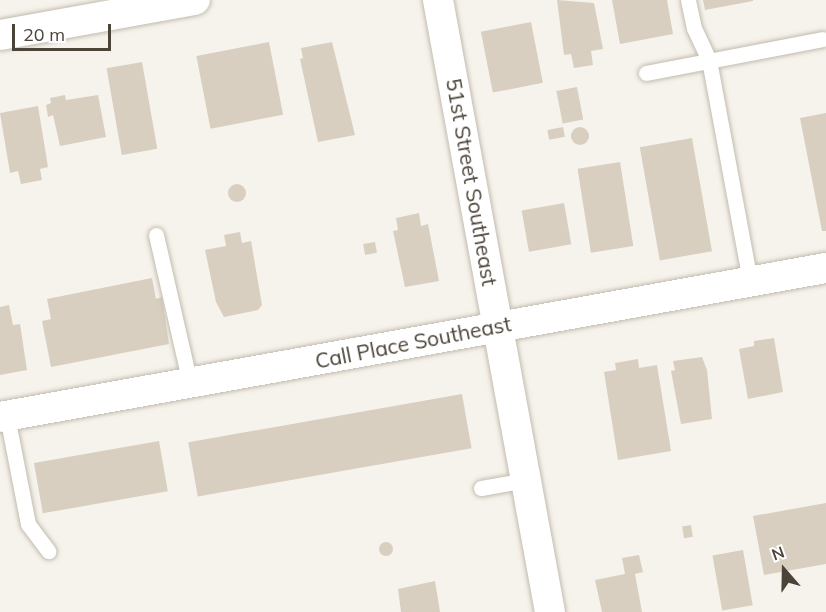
<!DOCTYPE html>
<style>
body{margin:0}
#map{position:relative;width:826px;height:612px;overflow:hidden;background:#f6f3ec;font-family:Mulish,sans-serif}
div>[style]{position:absolute}
.building>*{inset:0;background:#d8cfc1;transform-origin:0 0}
.round{border-radius:50%}
.roads{filter:drop-shadow(0 0 2px #c2bbae) drop-shadow(0 0 2px #c2bbae)}
.lane>*{height:15px;margin:-7.5px;padding:0 7.5px;transform-origin:7.5px;border-radius:7.5px;background:#fff}
.street>*{height:30px;margin:-15px;padding:0 15px;transform-origin:15px;border-radius:15px;background:#fff}
span{translate:-50% -50%;white-space:nowrap;text-align:center;line-height:1.15;-webkit-text-stroke:5px #fff;paint-order:stroke}
.street-label{font-size:21px;color:#4b4439}
.north{position:absolute;left:754px;top:540px;width:60px;height:60px;-webkit-text-stroke:4px #fff;paint-order:stroke;rotate:340deg;font-size:16px;font-weight:700;line-height:24px;text-align:center;color:#4b4439}
.north::after{content:'';display:block;margin:auto;width:21px;height:27px;background:#4b4439;clip-path:polygon(50% 0,100% 100%,50% 72%,0 100%)}
.scale{position:absolute;left:12px;top:24px;width:99px;height:27px;box-sizing:border-box;border:3px solid #4b4439;border-top:0;padding-left:8px;font-size:18px;line-height:21px;white-space:nowrap;color:#4b4439;-webkit-text-stroke:4px #fff;paint-order:stroke}
</style>
<div id="map">
<div class="building">
<div style="clip-path:polygon(557px 0,594px 3px,603px 49px,591px 51px,593px 65px,574px 68px,571px 54px,564px 55px)"></div>
<div style="clip-path:polygon(612px 0,667px 0,673px 34px,620px 44px)"></div>
<div style="clip-path:polygon(703px 0,753px 0,753px 1px,705px 10px)"></div>
<div style="left:531px;top:22px;width:62px;height:51px;rotate:79deg"></div>
<div style="left:269px;top:42px;width:74px;height:74px;rotate:79deg"></div>
<div style="clip-path:polygon(332px 42px,355px 135px,318px 142px,300px 59px,303px 58px,301px 48px)"></div>
<div style="left:142px;top:62px;width:88px;height:36px;rotate:80deg"></div>
<div style="left:577px;top:87px;width:33px;height:21px;rotate:79deg"></div>
<div style="clip-path:polygon(65px 95px,66px 100px,98px 95px,106px 137px,60px 146px,53px 115px,48px 117px,46px 105px,51px 103px,50px 98px)"></div>
<div style="clip-path:polygon(38px 106px,48px 167px,40px 169px,42px 180px,21px 184px,18px 171px,10px 173px,0 113px)"></div>
<div style="clip-path:polygon(826px 113px,826px 231px,822px 231px,800px 118px)"></div>
<div style="left:563px;top:127px;width:10px;height:16px;rotate:79deg"></div>
<div class="round" style="left:571px;top:127px;width:18px;height:18px"></div>
<div style="left:692px;top:138px;width:115px;height:53px;rotate:80deg"></div>
<div style="left:620px;top:162px;width:85px;height:43px;rotate:81deg"></div>
<div class="round" style="left:228px;top:184px;width:18px;height:18px"></div>
<div style="left:564px;top:203px;width:42px;height:43px;rotate:80deg"></div>
<div style="clip-path:polygon(419px 213px,421px 226px,428px 224px,439px 281px,405px 287px,393px 231px,398px 230px,396px 218px)"></div>
<div style="clip-path:polygon(240px 232px,242px 243px,251px 241px,262px 305px,258px 310px,224px 317px,216px 302px,205px 250px,226px 246px,224px 235px)"></div>
<div style="left:375px;top:242px;width:11px;height:12px;rotate:80deg"></div>
<div style="clip-path:polygon(152px 278px,156px 299px,162px 297px,169px 344px,51px 367px,42px 321px,51px 319px,47px 299px)"></div>
<div style="clip-path:polygon(9px 305px,13px 325px,20px 324px,27px 370px,0 375px,0 307px)"></div>
<div style="clip-path:polygon(774px 338px,783px 392px,748px 399px,739px 349px,754px 346px,754px 341px)"></div>
<div style="clip-path:polygon(702px 357px,707px 370px,712px 419px,681px 424px,671px 371px,675px 370px,673px 361px)"></div>
<div style="clip-path:polygon(638px 359px,639px 368px,657px 365px,671px 451px,618px 460px,604px 372px,616px 370px,615px 363px)"></div>
<div style="left:462px;top:394px;width:55px;height:278px;rotate:80deg"></div>
<div style="left:159px;top:441px;width:51px;height:127px;rotate:80deg"></div>
<div style="clip-path:polygon(826px 503px,826px 564px,764px 575px,753px 516px)"></div>
<div style="left:691px;top:525px;width:12px;height:9px;rotate:81deg"></div>
<div class="round" style="left:379px;top:542px;width:14px;height:14px"></div>
<div style="left:743px;top:550px;width:56px;height:31px;rotate:80deg"></div>
<div style="clip-path:polygon(639px 555px,643px 572px,635px 574px,642px 612px,602px 612px,595px 580px,625px 574px,622px 558px)"></div>
<div style="clip-path:polygon(435px 581px,440px 612px,401px 612px,398px 589px)"></div>
</div>
<div class="roads">
<div class="lane">
<div style="left:688px;top:0;width:29px;rotate:78deg"></div>
<div style="left:694px;top:28px;width:35px;rotate:65deg"></div>
<div style="left:709px;top:60px;width:225px;rotate:79.5deg"></div>
<div style="left:646px;top:73px;width:180px;rotate:-10.9deg"></div>
<div style="left:156px;top:235px;width:152px;rotate:77.1deg"></div>
<div style="left:7px;top:416px;width:110px;rotate:79deg"></div>
<div style="left:28px;top:524px;width:34px;rotate:53deg"></div>
<div style="left:481px;top:488px;width:47px;rotate:-9.9deg"></div>
</div>
<div class="street">
<div style="left:438px;top:0;width:622px;rotate:79.63deg"></div>
<div style="left:0;top:35px;width:198px;rotate:-10.2deg"></div>
<div style="left:0;top:417px;width:839px;rotate:-10.23deg"></div>
</div>
</div>
<div class="street-label">
<span style="left:472px;top:182px;rotate:80deg">51st Street Southeast</span>
<span style="left:413px;top:342px;rotate:-11deg">Call Place Southeast</span>
</div>
<div class="north">N</div>
<div class="scale">20 m</div>
</div>
